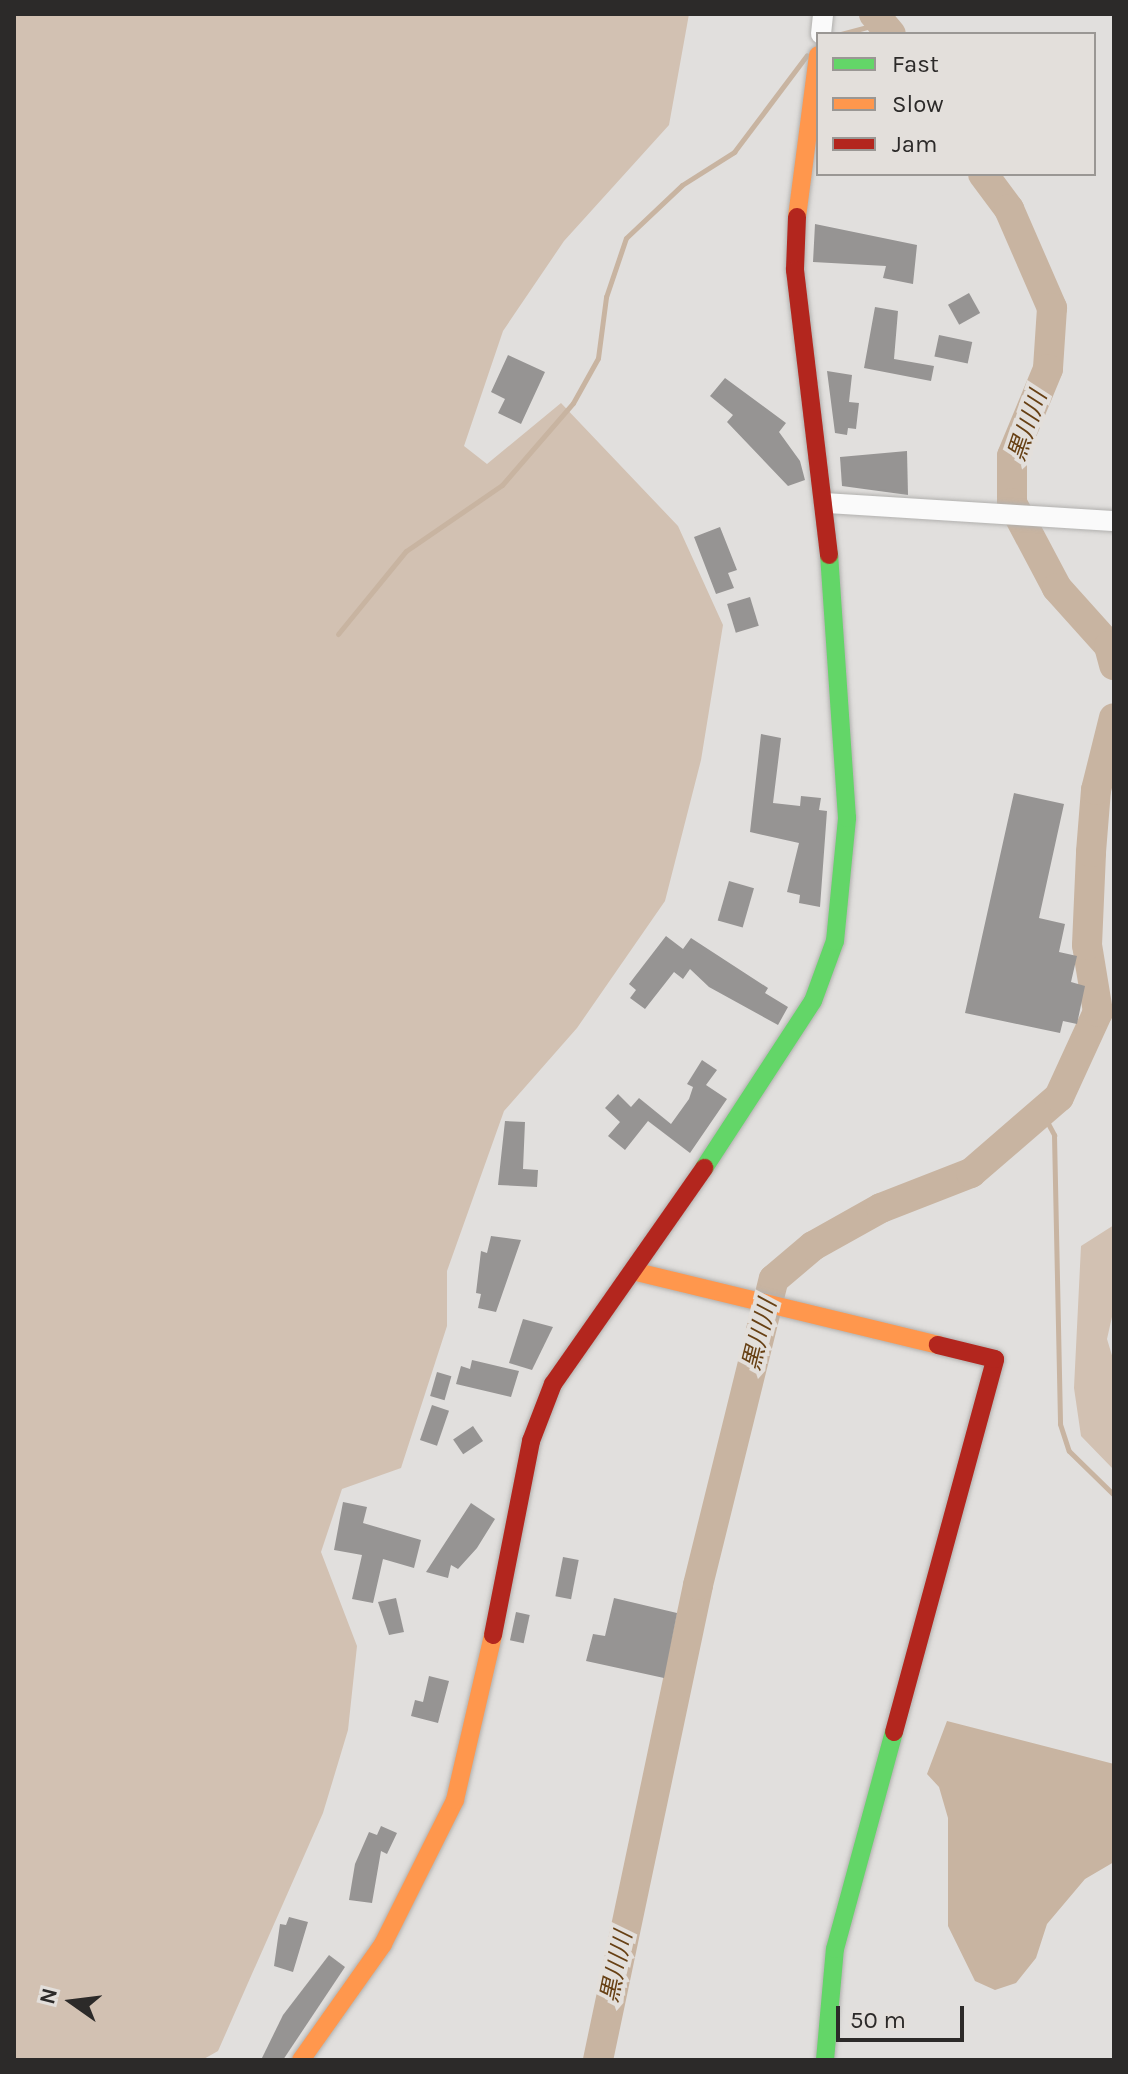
<!DOCTYPE html>
<meta charset="utf-8">
<style>
body{margin:0}
#map{position:relative;width:1128px;height:2074px;overflow:hidden;background:#e1dfdd;font-family:Karla,"Noto Sans JP",sans-serif}
div>[style]{position:absolute}
.forest>*{inset:0;background:#d2c1b2}
.water>*{inset:0;background:#c8b4a1}
.stream>*{height:5px;margin:-2.5px;padding:0 2.5px;transform-origin:2.5px;border-radius:2.5px;background:#c8b4a1}
.river>*{height:30px;margin:-15px;padding:0 15px;transform-origin:15px;border-radius:15px;background:#c8b4a1}
.building>*{inset:0;background:#969493;transform-origin:0 0}
.roads{filter:drop-shadow(0 0 2px #b1b0ae) drop-shadow(0 0 2px #b1b0ae)}
.street>*{height:20px;margin:-10px;padding:0 10px;transform-origin:10px;border-radius:10px;background:#fafafa}
.fast>*{height:18px;margin:-9px;padding:0 9px;transform-origin:9px;border-radius:9px;background:#63d668}
.slow>*{height:18px;margin:-9px;padding:0 9px;transform-origin:9px;border-radius:9px;background:#ff974d}
.jam>*{height:18px;margin:-9px;padding:0 9px;transform-origin:9px;border-radius:9px;background:#b3261e}
span{translate:-50% -50%;white-space:nowrap;text-align:center;line-height:1.15;-webkit-text-stroke:8px #e3dfdb;paint-order:stroke}
.water-label{font-size:24px;color:#674014;font-style:italic}
.frame{position:absolute;inset:0;border:16px solid #2c2a29;pointer-events:none}
.legend{position:absolute;left:816px;top:32px;width:280px;height:144px;box-sizing:border-box;background:#e3dfdb;border:2px solid #9a9794;margin:0;padding:10px 14px;list-style:none;font-size:24px;color:#2c2a29}
.legend li{display:flex;align-items:center;gap:16px;height:40px}
.legend b{width:40px;border:2px solid #9a9794}
.north{position:absolute;left:32px;top:1962px;width:80px;height:80px;-webkit-text-stroke:6px #e3dfdb;paint-order:stroke;rotate:284deg;font-size:22px;font-weight:700;line-height:32px;text-align:center;color:#2c2a29}
.north::after{content:'';display:block;margin:auto;width:28px;height:36px;background:#2c2a29;clip-path:polygon(50% 0,100% 100%,50% 72%,0 100%)}
.scale{position:absolute;left:836px;top:2006px;width:128px;height:36px;box-sizing:border-box;border:4px solid #2c2a29;border-top:0;padding-left:10px;font-size:24px;line-height:28px;white-space:nowrap;color:#2c2a29;-webkit-text-stroke:6px #e3dfdb;paint-order:stroke}
</style>
<div id="map">
<div class="forest">
<div style="clip-path:polygon(14px 14px,689px 14px,669px 125px,564px 241px,503px 331px,464px 446px,487px 464px,561px 403px,678px 526px,723px 625px,701px 760px,665px 901px,577px 1028px,504px 1111px,447px 1271px,447px 1326px,401px 1468px,342px 1489px,321px 1552px,357px 1646px,348px 1730px,323px 1813px,218px 2051px,202px 2060px,14px 2060px)"></div>
<div style="clip-path:polygon(1114px 1225px,1114px 1308px,1107px 1339px,1114px 1362px,1114px 1470px,1081px 1436px,1074px 1388px,1081px 1246px)"></div>
</div>
<div class="water">
<div style="clip-path:polygon(947px 1721px,1114px 1764px,1114px 1862px,1085px 1879px,1047px 1924px,1036px 1958px,1016px 1983px,995px 1990px,975px 1981px,948px 1926px,948px 1818px,939px 1787px,927px 1774px)"></div>
</div>
<div class="stream">
<div style="left:841px;top:34px;width:42px;rotate:-15deg"></div>
<div style="left:338px;top:634px;width:107px;rotate:-50.7deg"></div>
<div style="left:406px;top:551px;width:116px;rotate:-34.5deg"></div>
<div style="left:502px;top:485px;width:108px;rotate:-49.1deg"></div>
<div style="left:573px;top:403px;width:51px;rotate:-60.9deg"></div>
<div style="left:598px;top:358px;width:62px;rotate:-82.5deg"></div>
<div style="left:606px;top:297px;width:62px;rotate:-71.3deg"></div>
<div style="left:626px;top:238px;width:77px;rotate:-43.4deg"></div>
<div style="left:682px;top:185px;width:62px;rotate:-32.4deg"></div>
<div style="left:734px;top:152px;width:121px;rotate:-53deg"></div>
<div style="left:1043px;top:1114px;width:24px;rotate:62deg"></div>
<div style="left:1054px;top:1135px;width:289px;rotate:88.8deg"></div>
<div style="left:1060px;top:1424px;width:28px;rotate:72deg"></div>
<div style="left:1069px;top:1451px;width:63px;rotate:44.4deg"></div>
</div>
<div class="river">
<div style="left:874px;top:14px;width:26px;rotate:50deg"></div>
<div style="left:983px;top:174px;width:44px;rotate:53.4deg"></div>
<div style="left:1009px;top:209px;width:108px;rotate:66.5deg"></div>
<div style="left:1052px;top:308px;width:61px;rotate:93.8deg"></div>
<div style="left:1048px;top:369px;width:94px;rotate:112.5deg"></div>
<div style="left:1012px;top:456px;width:47px;rotate:90deg"></div>
<div style="left:1012px;top:503px;width:96px;rotate:62.1deg"></div>
<div style="left:1057px;top:588px;width:78px;rotate:48.1deg"></div>
<div style="left:1109px;top:646px;width:20px;rotate:75deg"></div>
<div style="left:598px;top:2060px;width:485px;rotate:-78.1deg"></div>
<div style="left:698px;top:1585px;width:315px;rotate:-76.1deg"></div>
<div style="left:774px;top:1279px;width:51px;rotate:-40.2deg"></div>
<div style="left:813px;top:1246px;width:78px;rotate:-29.2deg"></div>
<div style="left:881px;top:1208px;width:97px;rotate:-21.3deg"></div>
<div style="left:971px;top:1173px;width:116px;rotate:-40.8deg"></div>
<div style="left:1059px;top:1097px;width:94px;rotate:-65.4deg"></div>
<div style="left:1098px;top:1012px;width:68px;rotate:-99.3deg"></div>
<div style="left:1087px;top:945px;width:93px;rotate:-87.5deg"></div>
<div style="left:1091px;top:852px;width:62px;rotate:-85.4deg"></div>
<div style="left:1096px;top:790px;width:74px;rotate:-76deg"></div>
</div>
<div class="building">
<div style="clip-path:polygon(815px 224px,917px 245px,913px 284px,883px 278px,886px 266px,813px 262px)"></div>
<div style="left:969px;top:293px;width:23px;height:24px;rotate:61deg"></div>
<div style="clip-path:polygon(875px 307px,898px 311px,894px 359px,934px 366px,931px 381px,864px 368px)"></div>
<div style="left:939px;top:335px;width:34px;height:22px;rotate:12deg"></div>
<div style="clip-path:polygon(508px 355px,545px 372px,521px 424px,498px 413px,505px 399px,491px 392px)"></div>
<div style="clip-path:polygon(827px 371px,852px 375px,849px 402px,859px 403px,856px 429px,848px 428px,847px 435px,835px 433px)"></div>
<div style="clip-path:polygon(725px 378px,786px 423px,779px 432px,800px 461px,805px 480px,788px 486px,727px 422px,733px 415px,710px 396px)"></div>
<div style="clip-path:polygon(907px 451px,908px 495px,842px 486px,840px 457px)"></div>
<div style="clip-path:polygon(720px 527px,737px 570px,728px 573px,734px 588px,716px 594px,694px 537px)"></div>
<div style="left:750px;top:597px;width:30px;height:24px;rotate:73deg"></div>
<div style="clip-path:polygon(761px 734px,781px 738px,773px 803px,800px 806px,801px 796px,821px 798px,819px 810px,827px 811px,820px 907px,799px 903px,800px 895px,787px 892px,799px 843px,750px 832px)"></div>
<div style="clip-path:polygon(1014px 793px,1064px 804px,1039px 918px,1065px 924px,1059px 952px,1077px 956px,1071px 982px,1085px 986px,1077px 1024px,1063px 1021px,1060px 1033px,965px 1013px)"></div>
<div style="left:729px;top:881px;width:26px;height:41px;rotate:16deg"></div>
<div style="clip-path:polygon(666px 936px,683px 949px,691px 938px,768px 988px,765px 993px,788px 1007px,778px 1025px,709px 987px,690px 969px,683px 979px,674px 972px,645px 1009px,630px 998px,636px 990px,629px 984px)"></div>
<div style="clip-path:polygon(702px 1060px,717px 1070px,706px 1085px,727px 1099px,690px 1153px,648px 1121px,625px 1150px,608px 1136px,620px 1122px,605px 1108px,618px 1094px,631px 1107px,639px 1098px,671px 1124px,689px 1099px,693px 1087px,687px 1084px)"></div>
<div style="clip-path:polygon(505px 1121px,525px 1122px,523px 1169px,538px 1170px,537px 1187px,498px 1185px)"></div>
<div style="clip-path:polygon(491px 1236px,521px 1240px,496px 1312px,478px 1308px,481px 1294px,476px 1293px,481px 1251px,487px 1253px)"></div>
<div style="clip-path:polygon(523px 1319px,553px 1327px,532px 1370px,509px 1363px)"></div>
<div style="clip-path:polygon(472px 1360px,519px 1371px,511px 1397px,456px 1384px,461px 1366px,470px 1369px)"></div>
<div style="left:437px;top:1372px;width:15px;height:25px;rotate:16deg"></div>
<div style="left:432px;top:1405px;width:18px;height:37px;rotate:19deg"></div>
<div style="left:473px;top:1426px;width:18px;height:24px;rotate:56deg"></div>
<div style="clip-path:polygon(343px 1502px,367px 1507px,363px 1523px,421px 1540px,414px 1568px,383px 1559px,373px 1603px,352px 1599px,362px 1555px,334px 1550px)"></div>
<div style="clip-path:polygon(471px 1503px,495px 1519px,477px 1548px,458px 1569px,451px 1565px,448px 1578px,426px 1572px)"></div>
<div style="left:563px;top:1557px;width:16px;height:40px;rotate:11deg"></div>
<div style="clip-path:polygon(396px 1598px,404px 1632px,389px 1635px,378px 1602px)"></div>
<div style="clip-path:polygon(614px 1598px,677px 1613px,664px 1678px,586px 1661px,593px 1634px,605px 1636px)"></div>
<div style="left:516px;top:1612px;width:14px;height:29px;rotate:12deg"></div>
<div style="clip-path:polygon(429px 1676px,449px 1681px,438px 1723px,411px 1716px,415px 1700px,423px 1702px)"></div>
<div style="clip-path:polygon(381px 1826px,397px 1833px,387px 1854px,381px 1851px,372px 1903px,349px 1900px,355px 1864px,369px 1832px,377px 1835px)"></div>
<div style="clip-path:polygon(289px 1917px,308px 1922px,293px 1972px,274px 1966px,280px 1924px,286px 1925px)"></div>
<div style="clip-path:polygon(329px 1955px,345px 1967px,283px 2060px,261px 2060px,283px 2015px)"></div>
</div>
<div class="roads">
<div class="street">
<div style="left:821px;top:34px;width:20px;rotate:-84deg"></div>
<div style="left:826px;top:503px;width:289px;rotate:3.6deg"></div>
</div>
<div class="fast">
<div style="left:704px;top:1168px;width:199px;rotate:-56.9deg"></div>
<div style="left:813px;top:1001px;width:64px;rotate:-69.9deg"></div>
<div style="left:835px;top:941px;width:124px;rotate:-84.4deg"></div>
<div style="left:847px;top:818px;width:264px;rotate:-93.9deg"></div>
<div style="left:825px;top:2060px;width:111px;rotate:-84.9deg"></div>
<div style="left:835px;top:1949px;width:225px;rotate:-74.8deg"></div>
</div>
<div class="slow">
<div style="left:797px;top:217px;width:163px;rotate:-82.6deg"></div>
<div style="left:633px;top:1271px;width:314px;rotate:13.6deg"></div>
<div style="left:301px;top:2060px;width:142px;rotate:-54.7deg"></div>
<div style="left:383px;top:1944px;width:161px;rotate:-63.4deg"></div>
<div style="left:455px;top:1800px;width:169px;rotate:-77deg"></div>
</div>
<div class="jam">
<div style="left:797px;top:217px;width:53px;rotate:92.2deg"></div>
<div style="left:795px;top:270px;width:287px;rotate:83.2deg"></div>
<div style="left:493px;top:1635px;width:198px;rotate:-78.9deg"></div>
<div style="left:531px;top:1441px;width:61px;rotate:-68.9deg"></div>
<div style="left:553px;top:1384px;width:264px;rotate:-55deg"></div>
<div style="left:894px;top:1732px;width:386px;rotate:-74.8deg"></div>
<div style="left:995px;top:1359px;width:59px;rotate:-166.2deg"></div>
</div>
</div>
<div class="water-label">
<span style="left:1028px;top:426px;rotate:-71deg">黒川川</span>
<span style="left:760px;top:1335px;rotate:-76deg">黒川川</span>
<span style="left:617px;top:1967px;rotate:-78deg">黒川川</span>
</div>
<div class="frame"></div>
<ul class="legend">
<li><b style="height:10px;background:#63d668"></b>Fast</li>
<li><b style="height:10px;background:#ff974d"></b>Slow</li>
<li><b style="height:10px;background:#b3261e"></b>Jam</li>
</ul>
<div class="north">N</div>
<div class="scale">50 m</div>
</div>
